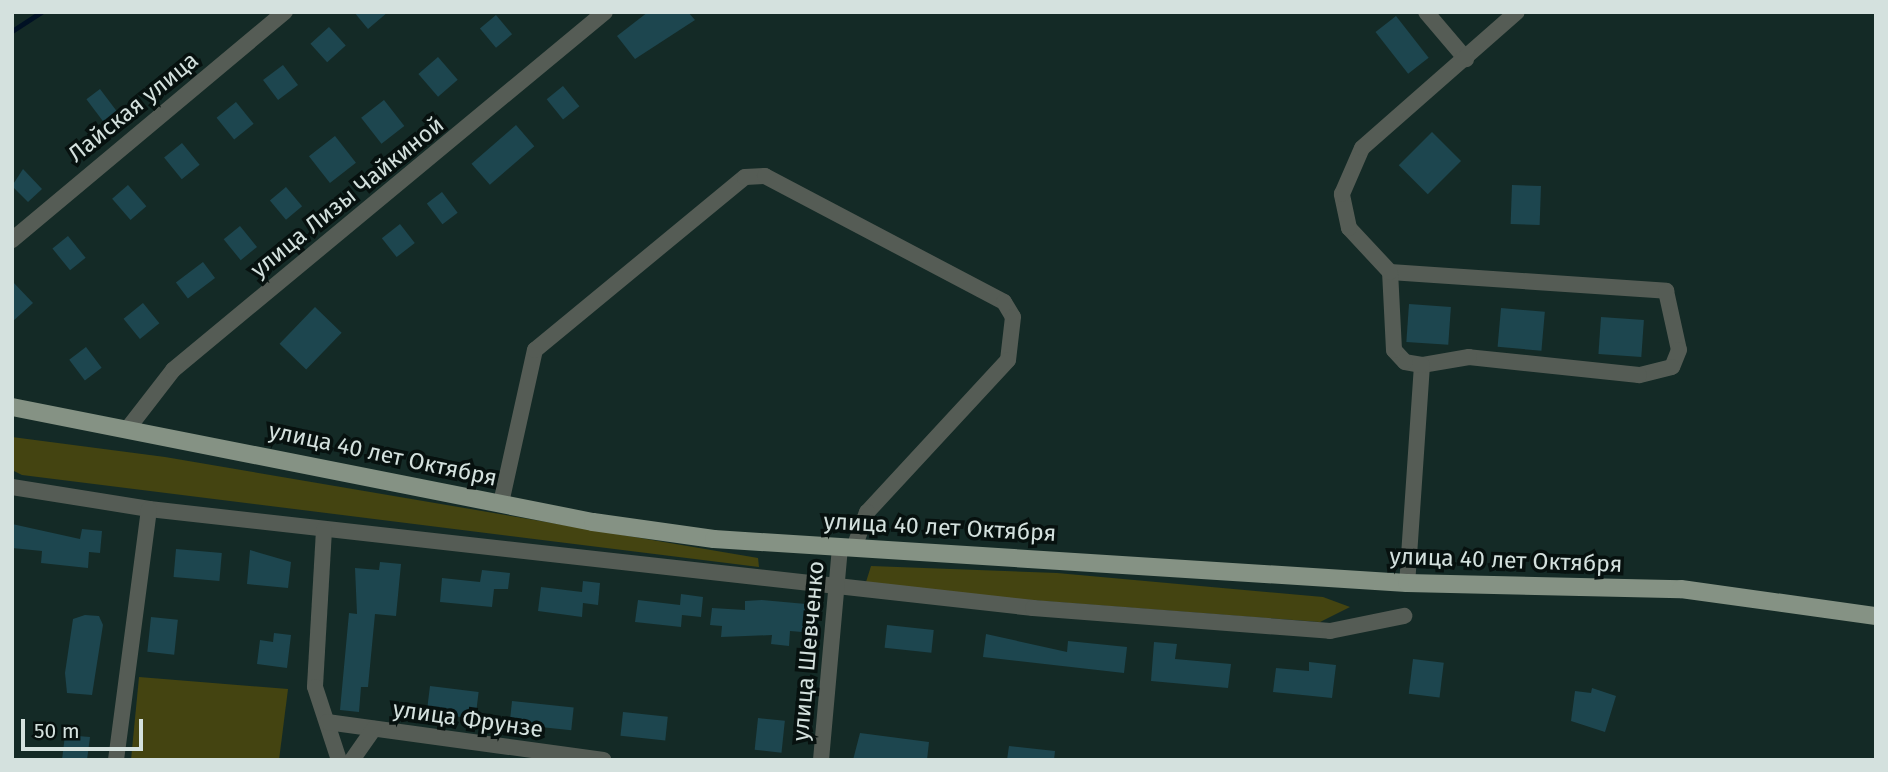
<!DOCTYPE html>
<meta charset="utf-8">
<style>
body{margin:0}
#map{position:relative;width:1888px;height:772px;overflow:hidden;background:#142a26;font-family:"Fira Sans",sans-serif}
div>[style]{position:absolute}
.green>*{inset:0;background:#441}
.stream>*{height:5px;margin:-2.5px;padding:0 2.5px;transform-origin:2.5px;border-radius:2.5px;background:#001124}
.building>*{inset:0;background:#1d464f;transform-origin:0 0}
.minor>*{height:16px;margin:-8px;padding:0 8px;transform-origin:8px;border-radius:8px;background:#555c55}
.major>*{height:18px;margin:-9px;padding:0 9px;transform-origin:9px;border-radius:9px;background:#859284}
span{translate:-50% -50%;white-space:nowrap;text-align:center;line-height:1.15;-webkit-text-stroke:7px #07110f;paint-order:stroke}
.street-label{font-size:23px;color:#d4e1de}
.frame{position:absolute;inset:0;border:14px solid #d4e1de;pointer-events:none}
.scale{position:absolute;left:21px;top:719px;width:122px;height:32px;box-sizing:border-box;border:4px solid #d4e1de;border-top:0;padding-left:9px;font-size:21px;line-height:24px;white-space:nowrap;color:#d4e1de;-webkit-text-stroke:5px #07110f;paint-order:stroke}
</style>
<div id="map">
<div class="green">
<div style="clip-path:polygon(12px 437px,165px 457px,758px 558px,759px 567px,22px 475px,12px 470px)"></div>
<div style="clip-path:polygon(871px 566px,1057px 573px,1323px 597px,1350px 607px,1320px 622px,1015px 599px,866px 582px)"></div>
<div style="clip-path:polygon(139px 677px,288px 689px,279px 760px,131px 760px)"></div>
</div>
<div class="stream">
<div style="left:12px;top:31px;width:35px;rotate:-33deg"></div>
</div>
<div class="building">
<div style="clip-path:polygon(354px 12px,388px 12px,368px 29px)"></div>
<div style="clip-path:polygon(648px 12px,688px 12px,695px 20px,635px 59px,617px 36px)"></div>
<div style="left:496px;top:15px;width:25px;height:21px;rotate:50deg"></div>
<div style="left:1396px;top:16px;width:53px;height:26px;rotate:52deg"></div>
<div style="left:329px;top:27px;width:25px;height:25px;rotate:48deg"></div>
<div style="left:438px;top:57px;width:30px;height:26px;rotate:49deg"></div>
<div style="left:283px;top:65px;width:25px;height:25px;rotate:53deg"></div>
<div style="left:563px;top:86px;width:26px;height:21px;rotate:51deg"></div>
<div style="left:100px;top:89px;width:31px;height:17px;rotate:53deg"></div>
<div style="left:384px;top:100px;width:33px;height:29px;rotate:52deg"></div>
<div style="left:236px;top:102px;width:28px;height:25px;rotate:51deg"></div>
<div style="left:516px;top:125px;width:28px;height:59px;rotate:49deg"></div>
<div style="left:1432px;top:132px;width:41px;height:47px;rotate:45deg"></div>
<div style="left:335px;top:136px;width:34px;height:33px;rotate:52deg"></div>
<div style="left:182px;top:143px;width:28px;height:23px;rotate:51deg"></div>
<div style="clip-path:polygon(23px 169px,42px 189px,28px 202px,12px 186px)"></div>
<div style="left:128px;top:185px;width:28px;height:21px;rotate:49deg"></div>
<div style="left:1512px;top:185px;width:29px;height:39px;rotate:2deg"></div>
<div style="left:286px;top:187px;width:25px;height:21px;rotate:50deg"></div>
<div style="left:442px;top:192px;width:26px;height:19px;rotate:53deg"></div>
<div style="left:400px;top:224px;width:24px;height:23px;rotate:52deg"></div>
<div style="left:240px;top:226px;width:27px;height:21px;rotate:51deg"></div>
<div style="left:68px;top:236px;width:28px;height:20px;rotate:51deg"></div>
<div style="left:203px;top:262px;width:20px;height:34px;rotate:53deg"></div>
<div style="clip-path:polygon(12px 281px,33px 303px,12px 322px)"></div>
<div style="left:143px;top:303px;width:26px;height:25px;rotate:51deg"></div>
<div style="left:1409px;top:304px;width:42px;height:38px;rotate:4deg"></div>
<div style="left:315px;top:307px;width:37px;height:51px;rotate:44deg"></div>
<div style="left:1501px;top:308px;width:44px;height:39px;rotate:5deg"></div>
<div style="left:1601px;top:317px;width:43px;height:37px;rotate:4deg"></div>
<div style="left:86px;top:347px;width:26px;height:21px;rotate:53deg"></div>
<div style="clip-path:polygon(12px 524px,80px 539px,82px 529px,102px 531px,100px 553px,89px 552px,88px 568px,41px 563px,42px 551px,12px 548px)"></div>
<div style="left:176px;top:549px;width:46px;height:28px;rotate:5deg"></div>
<div style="clip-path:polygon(250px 550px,291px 562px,288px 588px,247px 584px)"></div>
<div style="clip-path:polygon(380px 562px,401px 564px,396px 616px,375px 614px,368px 687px,361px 687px,359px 712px,340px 710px,349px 613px,357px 614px,355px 568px,379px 570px)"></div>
<div style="clip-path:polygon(482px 570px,510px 573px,508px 589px,494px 589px,492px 607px,440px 602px,442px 578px,480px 582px)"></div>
<div style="clip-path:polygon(583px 581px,600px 583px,598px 605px,583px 603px,582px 617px,538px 611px,541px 587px,582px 592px)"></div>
<div style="clip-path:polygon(681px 594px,703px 597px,701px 617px,682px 615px,681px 627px,635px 622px,638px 600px,680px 605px)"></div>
<div style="clip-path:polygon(762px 600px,817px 605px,815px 633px,790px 631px,789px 646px,771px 644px,772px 635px,721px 637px,722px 626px,710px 625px,712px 608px,745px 610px,745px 601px)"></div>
<div style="clip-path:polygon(85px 615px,99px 616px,103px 625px,92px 695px,67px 693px,65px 673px,73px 619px)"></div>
<div style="left:151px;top:617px;width:27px;height:35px;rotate:6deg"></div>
<div style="left:887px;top:625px;width:47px;height:23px;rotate:6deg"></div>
<div style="clip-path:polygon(274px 633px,291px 635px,287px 668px,257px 664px,260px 640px,273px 642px)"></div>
<div style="clip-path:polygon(986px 634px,1067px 652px,1068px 641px,1127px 647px,1124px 673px,983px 657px)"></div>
<div style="clip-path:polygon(1154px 642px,1177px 644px,1175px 659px,1231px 664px,1228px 688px,1151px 681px)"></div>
<div style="left:1413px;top:659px;width:31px;height:35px;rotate:7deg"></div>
<div style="clip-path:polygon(1309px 662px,1336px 665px,1332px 698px,1273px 692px,1276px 668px,1309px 671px)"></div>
<div style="left:430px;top:686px;width:49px;height:27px;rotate:7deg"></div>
<div style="clip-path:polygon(1592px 688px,1616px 696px,1605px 732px,1571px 721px,1575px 691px,1591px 693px)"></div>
<div style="left:512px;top:701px;width:62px;height:23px;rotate:6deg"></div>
<div style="left:623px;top:712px;width:45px;height:24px;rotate:6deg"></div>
<div style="left:758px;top:718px;width:27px;height:32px;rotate:6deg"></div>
<div style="clip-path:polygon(860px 733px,929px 742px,927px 760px,853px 760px)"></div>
<div style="clip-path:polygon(65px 735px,90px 737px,87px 760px,62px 760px)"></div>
<div style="clip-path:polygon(1009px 746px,1055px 751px,1054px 760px,1007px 760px)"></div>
</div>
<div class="minor">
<div style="left:1426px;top:12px;width:62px;rotate:49.6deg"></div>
<div style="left:12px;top:240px;width:356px;rotate:-39.9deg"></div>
<div style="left:1390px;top:272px;width:277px;rotate:3.9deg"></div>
<div style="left:1666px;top:291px;width:60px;rotate:77.6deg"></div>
<div style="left:1679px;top:350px;width:18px;rotate:112deg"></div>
<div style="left:1672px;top:367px;width:34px;rotate:166deg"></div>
<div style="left:1639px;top:375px;width:171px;rotate:-174deg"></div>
<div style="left:1469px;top:357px;width:48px;rotate:170.3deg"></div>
<div style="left:1422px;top:365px;width:219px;rotate:93.9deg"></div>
<div style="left:1422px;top:365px;width:17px;rotate:-170deg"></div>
<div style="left:1405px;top:362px;width:16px;rotate:-133deg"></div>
<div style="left:1394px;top:350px;width:78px;rotate:-92.9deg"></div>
<div style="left:1390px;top:272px;width:60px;rotate:-133deg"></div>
<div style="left:1349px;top:228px;width:35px;rotate:-102deg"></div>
<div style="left:1342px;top:194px;width:50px;rotate:-66.5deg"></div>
<div style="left:1362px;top:148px;width:206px;rotate:-41.3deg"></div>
<div style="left:129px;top:427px;width:72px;rotate:-52.3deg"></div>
<div style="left:173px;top:370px;width:561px;rotate:-39.65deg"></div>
<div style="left:12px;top:487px;width:139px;rotate:9.1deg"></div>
<div style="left:149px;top:509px;width:890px;rotate:6.39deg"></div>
<div style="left:1033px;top:608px;width:298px;rotate:4.4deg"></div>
<div style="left:1330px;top:631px;width:76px;rotate:-11.5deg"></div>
<div style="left:501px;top:503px;width:157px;rotate:-77.5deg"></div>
<div style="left:535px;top:350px;width:272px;rotate:-39.5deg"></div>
<div style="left:745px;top:177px;width:20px;rotate:-3deg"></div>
<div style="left:765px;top:176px;width:270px;rotate:27.8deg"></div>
<div style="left:1004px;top:302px;width:17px;rotate:59deg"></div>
<div style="left:1013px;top:317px;width:43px;rotate:96.6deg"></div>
<div style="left:1008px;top:360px;width:207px;rotate:132.8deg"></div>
<div style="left:867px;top:512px;width:38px;rotate:110deg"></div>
<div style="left:324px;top:530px;width:157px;rotate:93.3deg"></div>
<div style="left:315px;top:687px;width:77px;rotate:71.8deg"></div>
<div style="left:327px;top:722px;width:279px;rotate:7.8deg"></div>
<div style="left:116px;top:760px;width:253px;rotate:-82.5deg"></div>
<div style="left:352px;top:760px;width:38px;rotate:-55deg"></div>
<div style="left:821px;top:760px;width:214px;rotate:-84.9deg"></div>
</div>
<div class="major">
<div style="left:12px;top:407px;width:592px;rotate:11.2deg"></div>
<div style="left:593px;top:522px;width:122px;rotate:8deg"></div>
<div style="left:714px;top:539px;width:694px;rotate:3.63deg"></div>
<div style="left:1407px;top:583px;width:274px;rotate:1.3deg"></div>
<div style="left:1681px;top:589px;width:197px;rotate:7.9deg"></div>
</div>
<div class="street-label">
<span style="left:133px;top:107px;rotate:-39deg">Лайская улица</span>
<span style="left:347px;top:197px;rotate:-39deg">улица Лизы Чайкиной</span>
<span style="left:383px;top:454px;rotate:12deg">улица 40 лет Октября</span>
<span style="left:940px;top:527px;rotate:3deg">улица 40 лет Октября</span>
<span style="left:1506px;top:560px;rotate:2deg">улица 40 лет Октября</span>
<span style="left:808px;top:651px;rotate:-85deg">улица Шевченко</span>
<span style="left:468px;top:719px;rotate:8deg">улица Фрунзе</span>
</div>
<div class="frame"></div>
<div class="scale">50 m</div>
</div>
